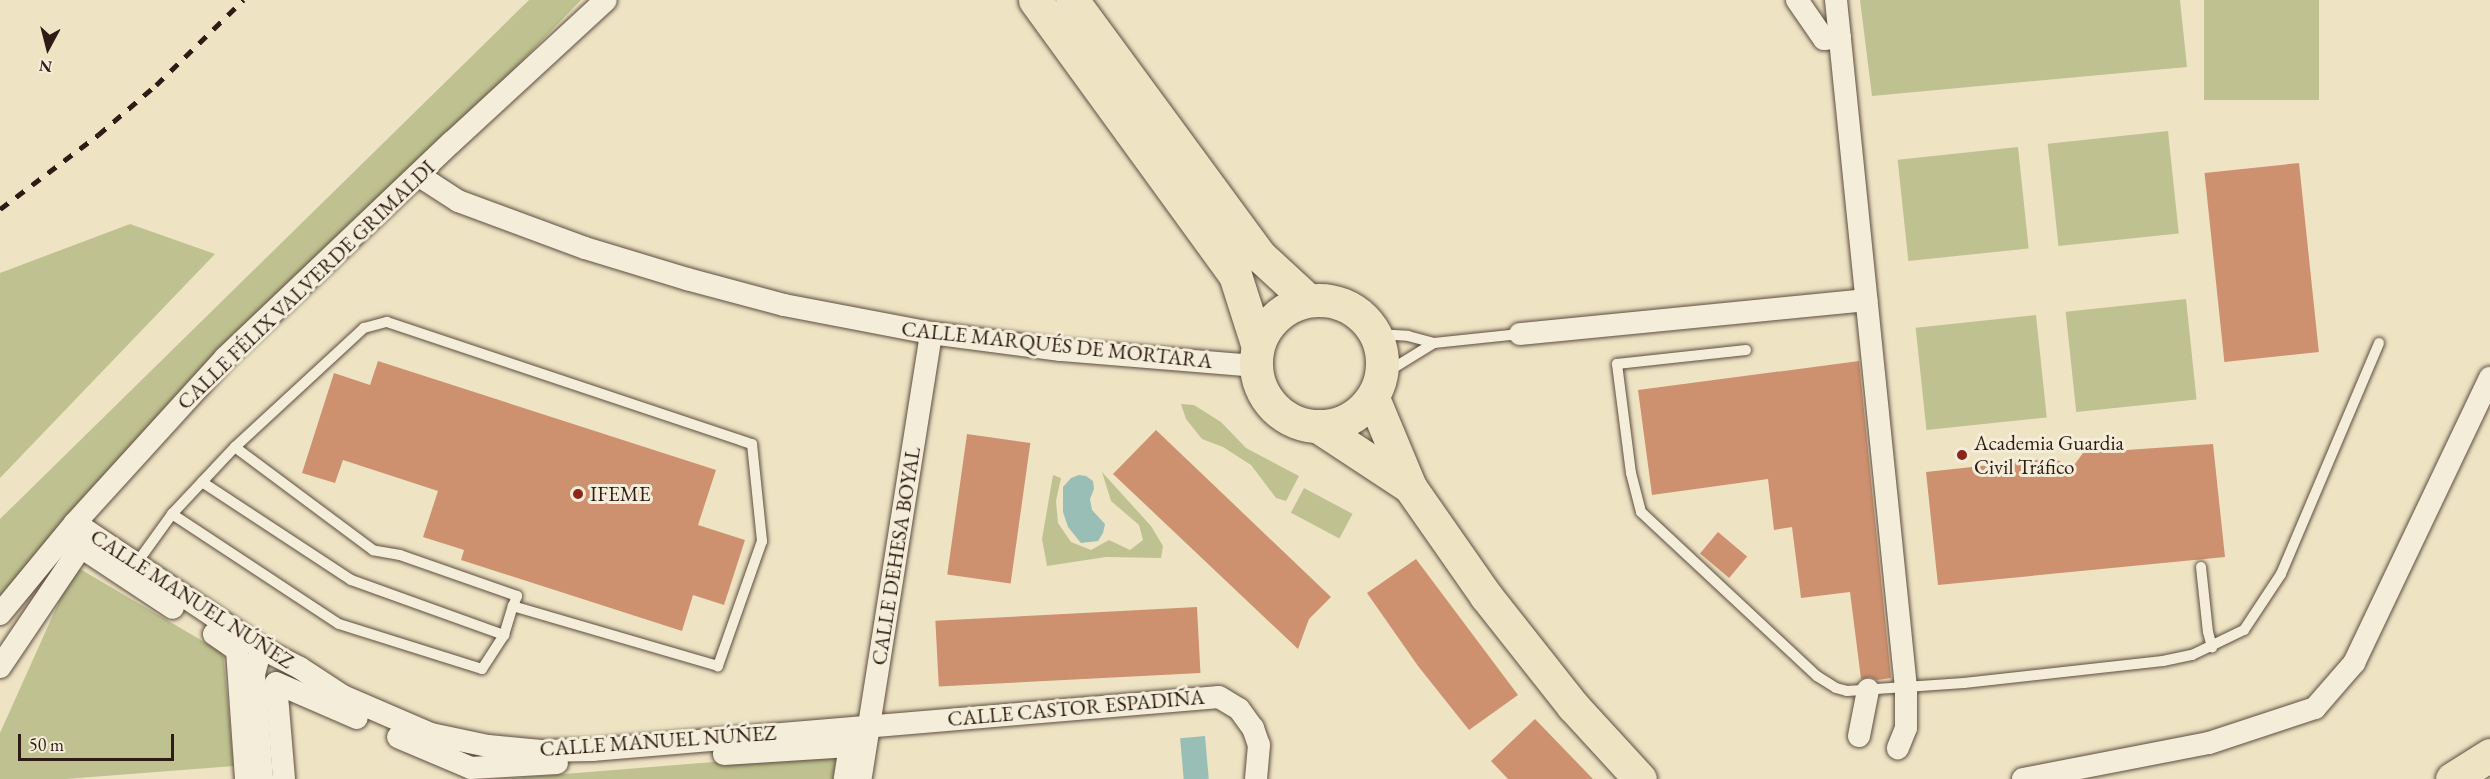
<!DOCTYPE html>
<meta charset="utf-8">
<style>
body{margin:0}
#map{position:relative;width:2490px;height:779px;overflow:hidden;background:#eee4c4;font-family:"EB Garamond",serif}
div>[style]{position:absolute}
.green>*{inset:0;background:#bfc290;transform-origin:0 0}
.water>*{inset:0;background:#99beb6;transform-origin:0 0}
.building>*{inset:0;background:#ce9170;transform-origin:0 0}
.roads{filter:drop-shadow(0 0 2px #5e4d40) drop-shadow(0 0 2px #5e4d40)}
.lane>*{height:10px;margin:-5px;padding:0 5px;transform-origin:5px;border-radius:5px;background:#f4edd9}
.street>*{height:22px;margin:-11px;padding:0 11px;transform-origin:11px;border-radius:11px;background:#f4edd9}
.primary>*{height:33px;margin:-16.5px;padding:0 16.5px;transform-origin:16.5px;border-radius:16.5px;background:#eee4c4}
.primary>.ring{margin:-16.5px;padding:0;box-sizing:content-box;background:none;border:33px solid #eee4c4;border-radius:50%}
.highway>*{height:33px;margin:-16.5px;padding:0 16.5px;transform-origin:16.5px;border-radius:16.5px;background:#eee4c4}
.rail>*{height:4.5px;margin-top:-2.25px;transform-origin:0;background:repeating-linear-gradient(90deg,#2e1b14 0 10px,transparent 0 20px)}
.dots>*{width:16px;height:16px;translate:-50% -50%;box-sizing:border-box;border:3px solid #f4edd9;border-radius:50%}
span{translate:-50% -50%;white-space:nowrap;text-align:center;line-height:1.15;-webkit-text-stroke:6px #f4edd9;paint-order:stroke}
.street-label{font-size:21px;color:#2e1b14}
.poi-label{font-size:21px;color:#2e1b14}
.left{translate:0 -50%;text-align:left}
.north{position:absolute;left:18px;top:18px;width:60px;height:60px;-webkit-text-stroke:4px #f4edd9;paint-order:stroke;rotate:187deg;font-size:16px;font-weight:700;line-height:24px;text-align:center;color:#2e1b14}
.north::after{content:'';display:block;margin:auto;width:21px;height:27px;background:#2e1b14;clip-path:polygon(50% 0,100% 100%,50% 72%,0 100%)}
.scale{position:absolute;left:18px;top:734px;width:156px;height:27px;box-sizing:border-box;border:3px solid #2e1b14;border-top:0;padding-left:8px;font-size:18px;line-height:21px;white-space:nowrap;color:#2e1b14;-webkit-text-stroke:4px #f4edd9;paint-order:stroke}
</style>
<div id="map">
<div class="green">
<div style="clip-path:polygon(529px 0,581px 0,0 601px,0 519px)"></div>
<div style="clip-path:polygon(1860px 0,2180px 0,2187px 67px,1872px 96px)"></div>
<div style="left:2204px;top:0;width:115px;height:100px"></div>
<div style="left:2168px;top:131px;width:103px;height:121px;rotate:84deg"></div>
<div style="left:2018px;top:147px;width:102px;height:121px;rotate:84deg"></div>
<div style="clip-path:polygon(130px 224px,215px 254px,0 478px,0 273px)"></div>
<div style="left:2186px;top:299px;width:101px;height:121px;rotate:84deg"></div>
<div style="left:2036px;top:315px;width:103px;height:121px;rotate:84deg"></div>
<div style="clip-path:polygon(1181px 404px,1194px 405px,1221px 422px,1246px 448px,1299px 476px,1286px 501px,1276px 498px,1251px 465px,1223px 447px,1202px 439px,1186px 419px)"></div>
<div style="clip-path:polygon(1102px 472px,1151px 526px,1163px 546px,1161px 558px,1106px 557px,1047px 566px,1042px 539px,1053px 475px,1061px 478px,1056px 501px,1058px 523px,1071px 542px,1091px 550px,1109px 540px,1130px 550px,1143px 540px,1139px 525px,1111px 501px)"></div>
<div style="left:1304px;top:488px;width:55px;height:28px;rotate:28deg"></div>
<div style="clip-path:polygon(75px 566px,223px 653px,234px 766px,66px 779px,0 779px,0 733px)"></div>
<div style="clip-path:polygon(837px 752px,833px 779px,503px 779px)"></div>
</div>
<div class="water">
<div style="clip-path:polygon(1079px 475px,1086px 476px,1093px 481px,1094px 489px,1090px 499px,1092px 510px,1105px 524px,1103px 533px,1098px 541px,1081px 543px,1068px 527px,1063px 512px,1063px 487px,1071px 478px)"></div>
<div style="left:1205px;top:736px;width:43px;height:25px;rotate:85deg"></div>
</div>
<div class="building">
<div style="left:2299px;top:163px;width:190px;height:95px;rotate:84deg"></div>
<div style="clip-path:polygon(378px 361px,716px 470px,698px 525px,745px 540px,724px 605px,693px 595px,682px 631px,461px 560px,464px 550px,423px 537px,438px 491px,343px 460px,335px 483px,302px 473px,334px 373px,370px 385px)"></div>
<div style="clip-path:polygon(1859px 361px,1891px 678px,1877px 680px,1870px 677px,1861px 679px,1850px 592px,1801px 598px,1792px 527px,1774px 530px,1768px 479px,1652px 495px,1638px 390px)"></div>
<div style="clip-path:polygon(1156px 430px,1331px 597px,1309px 619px,1298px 649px,1113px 474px)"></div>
<div style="left:967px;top:434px;width:64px;height:142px;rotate:8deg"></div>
<div style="clip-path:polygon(2213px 444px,2225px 557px,1938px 585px,1926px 472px,2054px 458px,2072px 468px,2083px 453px)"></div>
<div style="left:1718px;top:532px;width:38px;height:28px;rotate:40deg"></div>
<div style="clip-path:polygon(1416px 559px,1518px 695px,1469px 730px,1418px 666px,1367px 593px)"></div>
<div style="left:1197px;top:607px;width:66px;height:262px;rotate:87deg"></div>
<div style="clip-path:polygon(1535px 719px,1593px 779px,1508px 779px,1491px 761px)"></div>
</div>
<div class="roads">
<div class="lane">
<div style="left:1374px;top:334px;width:34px;rotate:3deg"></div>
<div style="left:1408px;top:336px;width:27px;rotate:15deg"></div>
<div style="left:1434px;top:343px;width:61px;rotate:148.4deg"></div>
<div style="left:1434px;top:343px;width:86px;rotate:-6deg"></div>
<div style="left:1746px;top:350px;width:130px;rotate:173.8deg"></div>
<div style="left:1617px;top:364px;width:110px;rotate:82.7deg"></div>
<div style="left:1631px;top:473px;width:40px;rotate:75.6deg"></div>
<div style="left:1641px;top:512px;width:241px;rotate:43deg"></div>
<div style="left:1817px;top:676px;width:22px;rotate:32deg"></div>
<div style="left:1836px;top:688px;width:11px;rotate:15deg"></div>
<div style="left:1847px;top:691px;width:117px;rotate:-3.9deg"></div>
<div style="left:1964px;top:683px;width:200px;rotate:-6.3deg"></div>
<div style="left:2163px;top:661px;width:30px;rotate:-12deg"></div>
<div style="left:2192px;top:655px;width:58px;rotate:-25.7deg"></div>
<div style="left:2244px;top:630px;width:67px;rotate:-56.5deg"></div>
<div style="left:2281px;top:574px;width:251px;rotate:-67deg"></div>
<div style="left:202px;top:482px;width:178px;rotate:33.3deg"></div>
<div style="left:351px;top:580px;width:163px;rotate:19.8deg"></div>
<div style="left:172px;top:514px;width:200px;rotate:33.4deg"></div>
<div style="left:339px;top:624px;width:150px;rotate:17.5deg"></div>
<div style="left:482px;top:669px;width:40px;rotate:-57.1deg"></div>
<div style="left:504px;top:635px;width:30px;rotate:-73deg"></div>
<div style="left:136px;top:564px;width:62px;rotate:-54.2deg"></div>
<div style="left:172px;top:514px;width:92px;rotate:-46.8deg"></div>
<div style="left:235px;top:447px;width:176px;rotate:-42.7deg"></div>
<div style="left:364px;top:328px;width:24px;rotate:-15deg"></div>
<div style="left:387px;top:322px;width:385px;rotate:18.5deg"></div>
<div style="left:752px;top:444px;width:98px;rotate:84.1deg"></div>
<div style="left:762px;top:541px;width:133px;rotate:109.4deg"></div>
<div style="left:718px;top:666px;width:214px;rotate:-163.7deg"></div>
<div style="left:513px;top:606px;width:11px;rotate:-68deg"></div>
<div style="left:517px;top:596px;width:124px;rotate:-160.7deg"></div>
<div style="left:400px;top:555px;width:27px;rotate:-170deg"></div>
<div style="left:373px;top:550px;width:172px;rotate:-143.3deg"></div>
<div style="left:2201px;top:567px;width:65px;rotate:83.9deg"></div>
<div style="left:2208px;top:632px;width:16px;rotate:75deg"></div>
</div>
<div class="street">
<div style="left:1797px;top:0;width:47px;rotate:55.3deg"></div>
<div style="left:1824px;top:39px;width:16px;rotate:-7deg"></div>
<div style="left:1836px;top:0;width:692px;rotate:84.19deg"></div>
<div style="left:1906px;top:688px;width:40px;rotate:90deg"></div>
<div style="left:1906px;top:728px;width:22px;rotate:112deg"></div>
<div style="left:418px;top:175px;width:48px;rotate:33deg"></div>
<div style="left:458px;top:201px;width:135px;rotate:20.3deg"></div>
<div style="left:585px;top:248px;width:107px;rotate:16.9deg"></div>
<div style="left:687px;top:279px;width:100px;rotate:15deg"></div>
<div style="left:784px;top:305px;width:150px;rotate:10.8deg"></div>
<div style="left:931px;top:333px;width:131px;rotate:7.5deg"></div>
<div style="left:1061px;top:350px;width:195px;rotate:4.7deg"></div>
<div style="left:1520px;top:334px;width:348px;rotate:-5.6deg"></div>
<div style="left:75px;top:523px;width:224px;rotate:33.9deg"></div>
<div style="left:261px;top:648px;width:44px;rotate:27.1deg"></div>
<div style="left:300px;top:668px;width:51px;rotate:33.1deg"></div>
<div style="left:343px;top:696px;width:96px;rotate:23.4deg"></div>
<div style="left:431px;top:734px;width:58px;rotate:11.9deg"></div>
<div style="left:488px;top:746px;width:53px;rotate:5.4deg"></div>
<div style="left:541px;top:751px;width:51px;rotate:-1.1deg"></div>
<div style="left:592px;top:750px;width:629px;rotate:-4.83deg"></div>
<div style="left:1219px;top:697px;width:23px;rotate:31deg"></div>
<div style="left:1239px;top:709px;width:24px;rotate:54deg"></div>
<div style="left:1253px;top:728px;width:18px;rotate:71deg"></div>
<div style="left:1259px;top:745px;width:34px;rotate:95deg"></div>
<div style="left:0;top:614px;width:118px;rotate:-50.5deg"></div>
<div style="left:75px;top:523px;width:223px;rotate:-47.7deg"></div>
<div style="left:225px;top:358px;width:313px;rotate:-43.6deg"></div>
<div style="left:452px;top:142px;width:209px;rotate:-42.7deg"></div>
<div style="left:214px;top:634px;width:28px;rotate:35deg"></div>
<div style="left:237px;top:650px;width:129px;rotate:86deg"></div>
<div style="left:261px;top:648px;width:27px;rotate:105deg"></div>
<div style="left:254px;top:674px;width:105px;rotate:85.6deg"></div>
<div style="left:0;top:667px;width:145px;rotate:-56deg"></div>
<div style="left:81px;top:547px;width:110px;rotate:33.5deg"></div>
<div style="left:1859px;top:736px;width:47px;rotate:-78.9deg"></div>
<div style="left:398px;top:737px;width:79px;rotate:23deg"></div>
<div style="left:471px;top:768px;width:86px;rotate:-3.3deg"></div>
<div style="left:724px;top:754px;width:126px;rotate:-3.6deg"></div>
<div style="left:850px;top:746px;width:33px;rotate:99deg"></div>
<div style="left:861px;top:776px;width:448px;rotate:-81deg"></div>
<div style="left:284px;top:779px;width:96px;rotate:-94.8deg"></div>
<div style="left:276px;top:683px;width:88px;rotate:23.4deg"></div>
<div style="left:2023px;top:779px;width:189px;rotate:-11deg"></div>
<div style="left:2209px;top:743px;width:112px;rotate:-18.3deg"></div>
<div style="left:2315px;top:708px;width:60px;rotate:-49.1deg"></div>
<div style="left:2354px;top:663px;width:316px;rotate:-64.5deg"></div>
</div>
<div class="primary">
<div style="left:1035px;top:0;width:340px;rotate:54deg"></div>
<div style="left:1235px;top:275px;width:72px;rotate:72.3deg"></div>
<div style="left:1072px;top:0;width:316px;rotate:53.7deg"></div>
<div style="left:1259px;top:255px;width:67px;rotate:42.6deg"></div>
<div class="ring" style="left:1256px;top:300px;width:93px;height:93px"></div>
<div style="left:1373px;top:398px;width:96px;rotate:67.4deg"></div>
<div style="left:1410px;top:487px;width:133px;rotate:55.1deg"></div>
<div style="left:1486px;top:596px;width:140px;rotate:51.7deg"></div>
<div style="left:1573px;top:706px;width:99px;rotate:47.5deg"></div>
<div style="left:1319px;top:427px;width:109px;rotate:33.4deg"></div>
</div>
<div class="highway">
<div style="left:2452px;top:779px;width:45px;rotate:-32.3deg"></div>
</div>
</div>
<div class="rail">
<div style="left:0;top:209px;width:123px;rotate:-37.1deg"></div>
<div style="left:98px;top:135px;width:77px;rotate:-40.8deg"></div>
<div style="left:156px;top:85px;width:122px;rotate:-44.3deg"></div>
</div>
<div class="dots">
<div style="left:1962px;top:455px;background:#8f2418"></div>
<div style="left:578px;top:494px;background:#8f2418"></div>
</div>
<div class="street-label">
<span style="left:306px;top:285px;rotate:-44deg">CALLE FÉLIX VALVERDE GRIMALDI</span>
<span style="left:1057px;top:345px;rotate:6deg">CALLE MARQUÉS DE MORTARA</span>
<span style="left:896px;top:556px;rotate:-81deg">CALLE DEHESA BOYAL</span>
<span style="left:192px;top:599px;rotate:33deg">CALLE MANUEL NÚÑEZ</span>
<span style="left:1076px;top:708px;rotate:-5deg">CALLE CASTOR ESPADIÑA</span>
<span style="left:658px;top:741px;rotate:-4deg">CALLE MANUEL NÚÑEZ</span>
</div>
<div class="poi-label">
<span class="left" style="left:1974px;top:455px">Academia Guardia<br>Civil Tráfico</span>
<span class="left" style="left:590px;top:494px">IFEME</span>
</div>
<div class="north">N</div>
<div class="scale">50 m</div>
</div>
